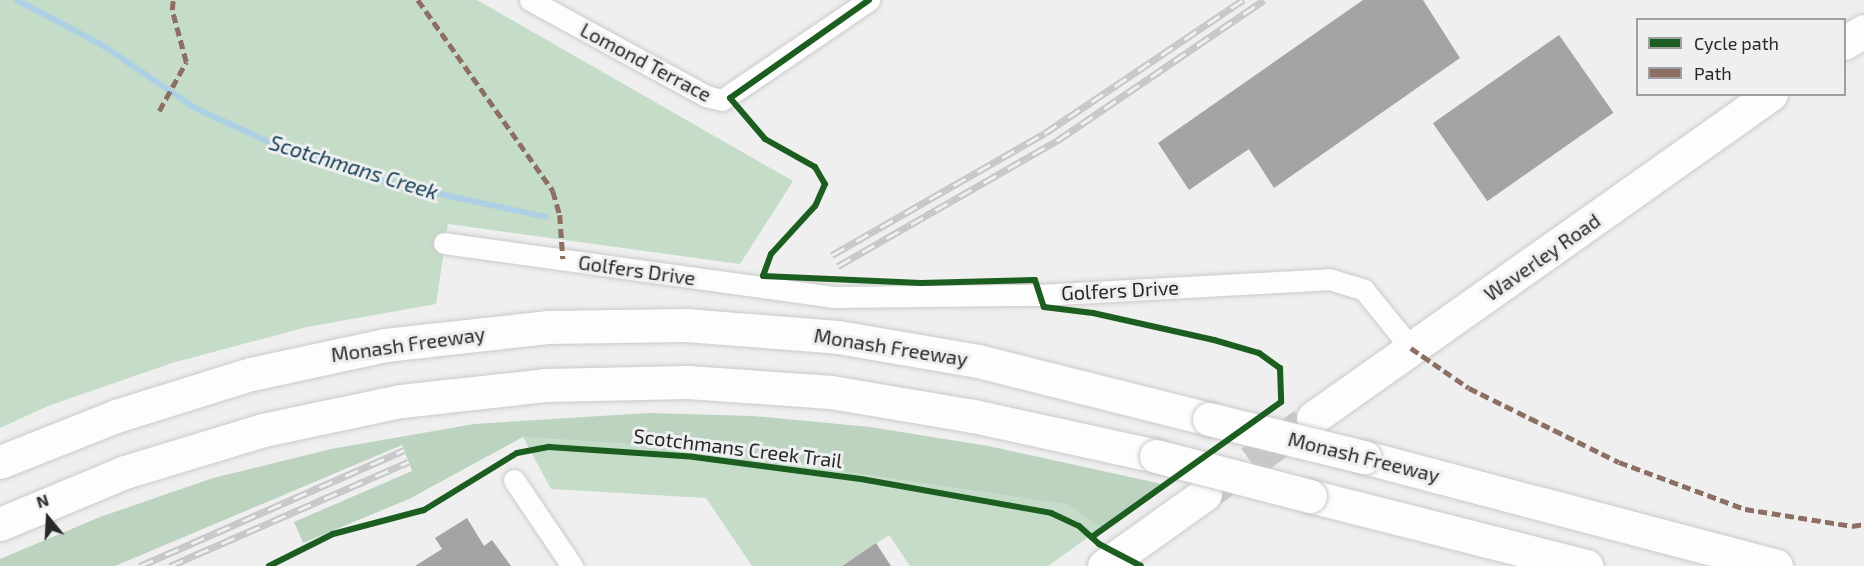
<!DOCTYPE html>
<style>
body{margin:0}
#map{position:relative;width:1864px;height:566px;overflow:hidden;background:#efefef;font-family:"Exo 2",sans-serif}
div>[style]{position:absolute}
.green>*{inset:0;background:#c5dcc8}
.forest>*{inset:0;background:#bcd3c0}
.stream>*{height:6px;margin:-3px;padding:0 3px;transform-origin:3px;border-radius:3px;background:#add0e4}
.building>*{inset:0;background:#a4a4a4;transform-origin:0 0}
.primary-tunnel>*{height:33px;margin-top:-16.5px;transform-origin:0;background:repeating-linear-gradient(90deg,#c7c7c7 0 33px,transparent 0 49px)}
.roads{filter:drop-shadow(0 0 2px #cacacb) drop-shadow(0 0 2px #cacacb)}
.minor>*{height:21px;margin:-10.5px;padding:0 10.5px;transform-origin:10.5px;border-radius:10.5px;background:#fdfdfd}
.primary>*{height:33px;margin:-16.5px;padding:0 16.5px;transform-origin:16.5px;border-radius:16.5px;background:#fdfdfd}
.motorway>*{height:33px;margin:-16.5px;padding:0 16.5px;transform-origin:16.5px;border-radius:16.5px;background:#fdfdfd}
.rail>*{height:7px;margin-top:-3.5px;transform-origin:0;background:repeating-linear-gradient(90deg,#eeeff0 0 14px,#c5c6c6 0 28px);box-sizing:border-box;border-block:2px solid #c5c6c6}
.bridges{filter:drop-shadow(0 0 2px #cacacb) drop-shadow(0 0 2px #cacacb)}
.motorway-bridge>*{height:33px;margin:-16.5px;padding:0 16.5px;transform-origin:16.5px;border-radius:16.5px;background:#fdfdfd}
.quiet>*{height:4.5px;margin-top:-2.25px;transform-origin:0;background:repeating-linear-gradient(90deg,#8d6e63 0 9px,transparent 0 13.5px)}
.cycleway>*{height:6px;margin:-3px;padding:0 3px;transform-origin:3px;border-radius:3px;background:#1b5e20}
span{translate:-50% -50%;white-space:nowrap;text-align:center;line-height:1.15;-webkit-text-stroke:6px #eeeff0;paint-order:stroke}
.street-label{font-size:20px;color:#272828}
.water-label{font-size:21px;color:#153e53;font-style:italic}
.legend{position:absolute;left:1636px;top:18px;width:210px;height:78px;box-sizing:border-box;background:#eeeff0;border:2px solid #9e9fa0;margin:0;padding:8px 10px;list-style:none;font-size:18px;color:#272828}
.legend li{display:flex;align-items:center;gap:12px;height:30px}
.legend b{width:30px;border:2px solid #9e9fa0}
.north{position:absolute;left:18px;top:488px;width:60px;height:60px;-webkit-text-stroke:4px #eeeff0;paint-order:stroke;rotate:342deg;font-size:16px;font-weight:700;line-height:24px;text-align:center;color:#272828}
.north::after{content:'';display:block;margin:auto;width:21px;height:27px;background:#272828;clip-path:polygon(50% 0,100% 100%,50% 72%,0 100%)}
</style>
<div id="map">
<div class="green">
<div style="clip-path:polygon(0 0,477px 0,793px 181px,740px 264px,448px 224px,436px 304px,307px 327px,172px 363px,48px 406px,0 428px)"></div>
<div style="clip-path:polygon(523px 437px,687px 448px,1069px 505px,1101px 528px,1048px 566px,910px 566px,889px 535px,841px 566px,752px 566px,706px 498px,551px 489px)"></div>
</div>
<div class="forest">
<div style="clip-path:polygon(648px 413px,753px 416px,870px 427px,988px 446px,1162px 484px,1101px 528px,1069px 505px,687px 448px,523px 437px,409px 499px,303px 543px,294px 522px,412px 471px,402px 445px,115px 566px,0 566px,0 559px,100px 517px,213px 478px,331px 449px,474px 424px)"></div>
</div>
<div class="stream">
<div style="left:17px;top:0;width:96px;rotate:27.9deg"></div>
<div style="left:102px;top:45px;width:112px;rotate:34.1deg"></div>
<div style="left:195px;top:108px;width:96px;rotate:24.7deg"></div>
<div style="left:282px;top:148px;width:126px;rotate:17.6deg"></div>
<div style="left:402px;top:186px;width:147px;rotate:12.1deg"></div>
</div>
<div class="building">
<div style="clip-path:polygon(1363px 0,1423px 0,1460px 58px,1274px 188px,1249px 149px,1189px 190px,1158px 143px)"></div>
<div style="left:1559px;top:35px;width:95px;height:154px;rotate:55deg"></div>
<div style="clip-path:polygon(467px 518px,484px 546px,492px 540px,511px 566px,415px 566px,442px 549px,435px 538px)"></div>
<div style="clip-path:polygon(876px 543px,891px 566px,842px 566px)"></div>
</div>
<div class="primary-tunnel">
<div style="left:1211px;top:490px;width:114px;rotate:-35.4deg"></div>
</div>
<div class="roads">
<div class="minor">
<div style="left:530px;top:0;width:200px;rotate:28.6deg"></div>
<div style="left:706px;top:96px;width:16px;rotate:14deg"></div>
<div style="left:722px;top:100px;width:178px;rotate:-34.2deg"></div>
<div style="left:444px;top:243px;width:393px;rotate:7.9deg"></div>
<div style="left:833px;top:297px;width:205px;rotate:-0.6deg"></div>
<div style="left:1038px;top:295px;width:291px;rotate:-3.1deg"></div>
<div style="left:1329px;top:279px;width:37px;rotate:17deg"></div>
<div style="left:1364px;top:290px;width:75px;rotate:51deg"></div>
<div style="left:514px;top:480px;width:104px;rotate:56deg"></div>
</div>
<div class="primary">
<div style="left:1844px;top:43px;width:23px;rotate:-31deg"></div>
<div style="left:1313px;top:418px;width:561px;rotate:-35.28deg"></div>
<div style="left:1104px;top:566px;width:124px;rotate:-35.5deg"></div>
</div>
<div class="motorway">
<div style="left:1364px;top:457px;width:426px;rotate:14.8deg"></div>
<div style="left:0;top:462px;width:125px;rotate:-21.6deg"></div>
<div style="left:116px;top:416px;width:141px;rotate:-17.3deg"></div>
<div style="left:251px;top:374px;width:137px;rotate:-12.2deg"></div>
<div style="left:385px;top:345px;width:163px;rotate:-6.3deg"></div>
<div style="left:547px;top:327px;width:139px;rotate:-0.8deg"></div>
<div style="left:686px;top:325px;width:152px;rotate:4.5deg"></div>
<div style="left:838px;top:337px;width:142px;rotate:9.7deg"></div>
<div style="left:978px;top:361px;width:238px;rotate:14.1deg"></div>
<div style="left:1310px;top:496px;width:285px;rotate:14.2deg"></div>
<div style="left:0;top:524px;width:135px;rotate:-22.6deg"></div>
<div style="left:125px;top:472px;width:144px;rotate:-16.9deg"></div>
<div style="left:263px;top:430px;width:141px;rotate:-11.9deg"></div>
<div style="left:401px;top:401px;width:145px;rotate:-6.3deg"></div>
<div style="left:545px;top:385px;width:143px;rotate:-1.2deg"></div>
<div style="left:688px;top:382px;width:143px;rotate:4deg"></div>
<div style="left:831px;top:392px;width:144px;rotate:9.6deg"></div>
<div style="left:973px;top:416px;width:187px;rotate:12.3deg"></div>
</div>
</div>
<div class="rail">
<div style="left:832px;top:255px;width:245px;rotate:-29.8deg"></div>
<div style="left:1045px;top:133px;width:239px;rotate:-33.9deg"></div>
<div style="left:838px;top:266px;width:254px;rotate:-29.8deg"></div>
<div style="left:1058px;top:140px;width:249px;rotate:-34.2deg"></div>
<div style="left:140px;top:566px;width:288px;rotate:-23.7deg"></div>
<div style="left:170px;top:566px;width:260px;rotate:-23.6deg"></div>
</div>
<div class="bridges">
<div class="motorway-bridge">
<div style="left:1209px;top:419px;width:160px;rotate:13.8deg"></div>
<div style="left:1156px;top:456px;width:159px;rotate:14.6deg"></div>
</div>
</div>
<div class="quiet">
<div style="left:418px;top:0;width:234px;rotate:54.7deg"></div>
<div style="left:553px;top:191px;width:25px;rotate:74deg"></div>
<div style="left:560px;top:215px;width:44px;rotate:86.1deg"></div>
<div style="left:159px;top:111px;width:56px;rotate:-61.1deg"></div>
<div style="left:186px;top:62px;width:54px;rotate:-105.1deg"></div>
<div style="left:172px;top:10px;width:10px;rotate:-84deg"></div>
<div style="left:1411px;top:348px;width:70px;rotate:34.6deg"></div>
<div style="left:1469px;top:388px;width:167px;rotate:26.3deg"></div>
<div style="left:1619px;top:462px;width:134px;rotate:20.5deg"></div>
<div style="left:1745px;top:509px;width:108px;rotate:9deg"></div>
<div style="left:1852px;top:526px;width:12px;rotate:-9deg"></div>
</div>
<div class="cycleway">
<div style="left:869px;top:0;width:170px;rotate:144.8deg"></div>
<div style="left:730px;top:98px;width:54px;rotate:49.5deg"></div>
<div style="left:765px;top:139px;width:57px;rotate:29.2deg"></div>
<div style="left:815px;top:167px;width:20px;rotate:60deg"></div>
<div style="left:825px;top:184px;width:24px;rotate:114deg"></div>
<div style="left:815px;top:206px;width:65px;rotate:132.5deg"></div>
<div style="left:771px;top:254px;width:23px;rotate:110deg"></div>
<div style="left:763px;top:276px;width:158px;rotate:2.5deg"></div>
<div style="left:921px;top:283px;width:114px;rotate:-1.5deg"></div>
<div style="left:1035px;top:280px;width:28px;rotate:72deg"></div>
<div style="left:1044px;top:307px;width:49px;rotate:7deg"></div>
<div style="left:1093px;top:313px;width:124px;rotate:12.6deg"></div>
<div style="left:1214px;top:340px;width:47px;rotate:16.1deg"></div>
<div style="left:1259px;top:353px;width:26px;rotate:36deg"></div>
<div style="left:1280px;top:368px;width:34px;rotate:88deg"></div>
<div style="left:1281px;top:402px;width:232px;rotate:144.5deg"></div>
<div style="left:269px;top:566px;width:72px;rotate:-26.6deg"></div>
<div style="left:333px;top:534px;width:94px;rotate:-14.8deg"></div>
<div style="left:424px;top:510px;width:109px;rotate:-31.5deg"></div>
<div style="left:517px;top:453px;width:33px;rotate:-11deg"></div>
<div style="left:549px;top:447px;width:145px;rotate:3.9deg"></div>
<div style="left:694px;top:457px;width:168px;rotate:7.5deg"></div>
<div style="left:861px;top:479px;width:193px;rotate:10.1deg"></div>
<div style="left:1051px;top:513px;width:31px;rotate:25deg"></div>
<div style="left:1079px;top:526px;width:27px;rotate:42deg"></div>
<div style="left:1099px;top:544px;width:47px;rotate:27.6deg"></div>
</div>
<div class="street-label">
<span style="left:646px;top:62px;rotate:28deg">Lomond Terrace</span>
<span style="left:1542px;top:257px;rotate:-35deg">Waverley Road</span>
<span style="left:637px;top:270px;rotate:8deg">Golfers Drive</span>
<span style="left:1120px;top:290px;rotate:-3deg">Golfers Drive</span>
<span style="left:408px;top:344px;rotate:-8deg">Monash Freeway</span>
<span style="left:891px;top:347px;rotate:9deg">Monash Freeway</span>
<span style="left:738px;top:448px;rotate:7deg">Scotchmans Creek Trail</span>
<span style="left:1364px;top:457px;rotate:14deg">Monash Freeway</span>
</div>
<div class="water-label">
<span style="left:354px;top:167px;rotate:17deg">Scotchmans Creek</span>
</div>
<ul class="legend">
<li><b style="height:8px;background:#1b5e20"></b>Cycle path</li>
<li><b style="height:8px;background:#8d6e63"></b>Path</li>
</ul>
<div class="north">N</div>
</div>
